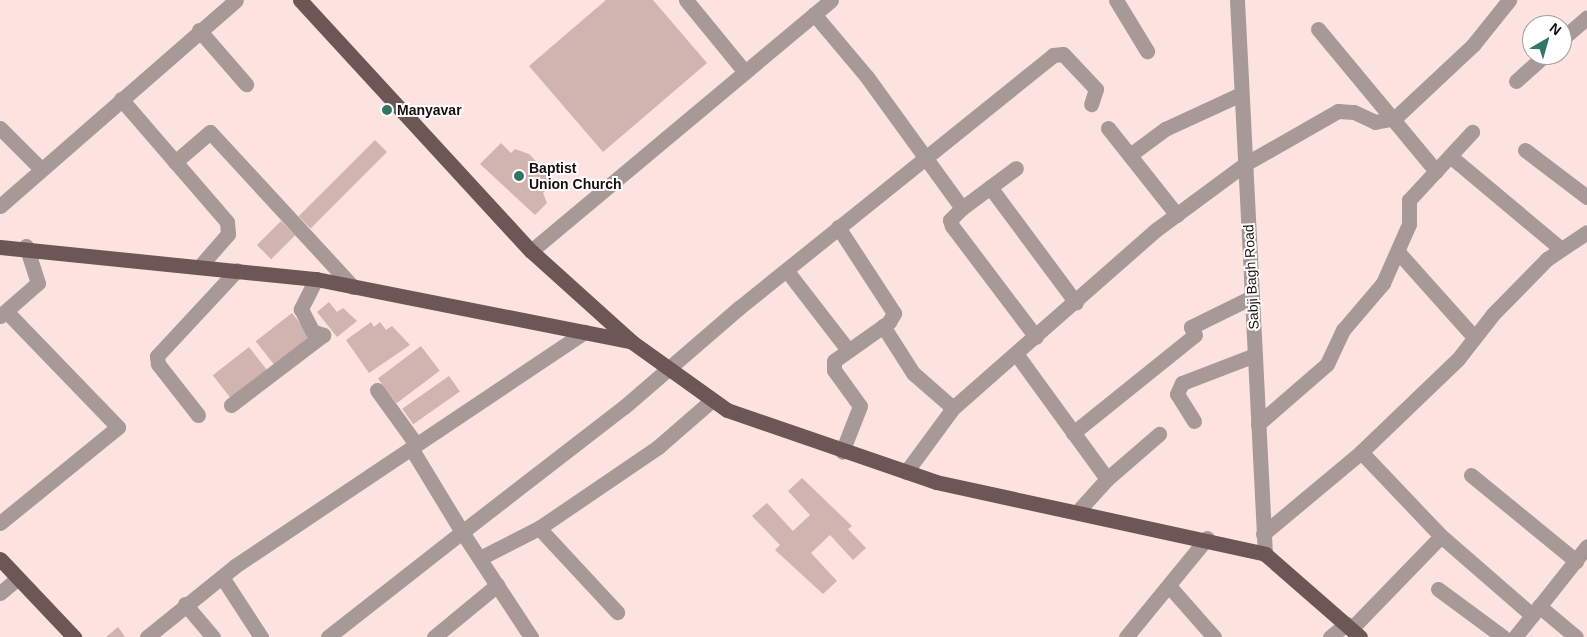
<!DOCTYPE html>
<style>
body{margin:0}
#map{position:relative;width:1587px;height:637px;overflow:hidden;background:#fce3e0;font-family:Helvetica,sans-serif}
div>[style]{position:absolute}
.building>*{inset:0;background:#d1b3b0;transform-origin:0 0}
.minor>*{height:15px;margin:-7.5px;padding:0 7.5px;transform-origin:7.5px;border-radius:7.5px;background:#a69998}
.major>*{height:15px;margin:-7.5px;padding:0 7.5px;transform-origin:7.5px;border-radius:7.5px;background:#6d5755}
.dots>*{width:14px;height:14px;translate:-50% -50%;box-sizing:border-box;border:2px solid #fff;border-radius:50%}
span{translate:-50% -50%;white-space:nowrap;text-align:center;line-height:1.15;-webkit-text-stroke:4px #fff;paint-order:stroke}
.poi-label{font-size:14px;color:#190f0d;font-weight:700}
.left{translate:0 -50%;text-align:left}
.street-label{font-size:14px;color:#190f0d}
.north{position:absolute;left:1522px;top:15px;width:50px;height:50px;box-sizing:border-box;background:#fff;border:1px solid #a39f9e;border-radius:50%;rotate:38deg;font-size:14px;font-weight:700;line-height:20px;text-align:center;color:#190f0d}
.north::after{content:'';display:block;margin:auto;width:18px;height:22px;background:#337565;clip-path:polygon(50% 0,100% 100%,50% 72%,0 100%)}
</style>
<div id="map">
<div class="building">
<div style="clip-path:polygon(606px 0,653px 0,707px 63px,603px 152px,529px 66px)"></div>
<div style="left:375px;top:140px;width:17px;height:108px;rotate:45deg"></div>
<div style="clip-path:polygon(501px 143px,511px 153px,515px 149px,529px 154px,555px 181px,543px 193px,547px 203px,535px 215px,480px 164px)"></div>
<div style="left:281px;top:221px;width:20px;height:34px;rotate:45deg"></div>
<div style="clip-path:polygon(329px 302px,337px 312px,343px 308px,357px 321px,337px 337px,317px 312px)"></div>
<div style="left:292px;top:313px;width:34px;height:46px;rotate:52deg"></div>
<div style="clip-path:polygon(371px 322px,374px 327px,380px 322px,386px 330px,392px 326px,410px 345px,369px 373px,346px 340px)"></div>
<div style="left:421px;top:346px;width:31px;height:54px;rotate:53deg"></div>
<div style="left:249px;top:347px;width:34px;height:46px;rotate:52deg"></div>
<div style="left:449px;top:376px;width:19px;height:57px;rotate:55deg"></div>
<div style="clip-path:polygon(802px 478px,852px 526px,848px 529px,866px 548px,853px 560px,830px 535px,811px 553px,837px 581px,823px 594px,775px 550px,780px 545px,752px 516px,767px 503px,793px 531px,810px 515px,788px 491px)"></div>
<div style="clip-path:polygon(118px 627px,125px 637px,106px 637px)"></div>
</div>
<div class="minor">
<div style="left:686px;top:0;width:93px;rotate:50.7deg"></div>
<div style="left:1116px;top:0;width:60px;rotate:58.7deg"></div>
<div style="left:1237px;top:0;width:555px;rotate:87.11deg"></div>
<div style="left:814px;top:14px;width:82px;rotate:49.9deg"></div>
<div style="left:867px;top:77px;width:162px;rotate:54.1deg"></div>
<div style="left:962px;top:208px;width:17px;rotate:135deg"></div>
<div style="left:950px;top:220px;width:6px;rotate:72deg"></div>
<div style="left:952px;top:226px;width:139px;rotate:52.9deg"></div>
<div style="left:1318px;top:29px;width:185px;rotate:50.3deg"></div>
<div style="left:199px;top:30px;width:72px;rotate:49deg"></div>
<div style="left:1562px;top:39px;width:33px;rotate:-41deg"></div>
<div style="left:1516px;top:81px;width:39px;rotate:-42deg"></div>
<div style="left:121px;top:99px;width:162px;rotate:49.2deg"></div>
<div style="left:227px;top:222px;width:12px;rotate:85deg"></div>
<div style="left:228px;top:234px;width:41px;rotate:131.1deg"></div>
<div style="left:0;top:128px;width:58px;rotate:45deg"></div>
<div style="left:1108px;top:128px;width:111px;rotate:51.6deg"></div>
<div style="left:1525px;top:150px;width:78px;rotate:37.2deg"></div>
<div style="left:1130px;top:155px;width:44px;rotate:-36.6deg"></div>
<div style="left:1165px;top:129px;width:84px;rotate:-24.7deg"></div>
<div style="left:1450px;top:156px;width:143px;rotate:39.9deg"></div>
<div style="left:175px;top:162px;width:46px;rotate:-40.6deg"></div>
<div style="left:210px;top:132px;width:211px;rotate:47.3deg"></div>
<div style="left:990px;top:187px;width:144px;rotate:53.4deg"></div>
<div style="left:0;top:206px;width:313px;rotate:-41.1deg"></div>
<div style="left:962px;top:208px;width:67px;rotate:-36.5deg"></div>
<div style="left:838px;top:227px;width:103px;rotate:56.9deg"></div>
<div style="left:894px;top:313px;width:10px;rotate:119deg"></div>
<div style="left:889px;top:322px;width:67px;rotate:144.7deg"></div>
<div style="left:834px;top:361px;width:9px;rotate:90deg"></div>
<div style="left:834px;top:370px;width:44px;rotate:54.2deg"></div>
<div style="left:860px;top:406px;width:49px;rotate:111.4deg"></div>
<div style="left:531px;top:251px;width:391px;rotate:-39.9deg"></div>
<div style="left:1398px;top:252px;width:114px;rotate:48.2deg"></div>
<div style="left:787px;top:271px;width:100px;rotate:52.3deg"></div>
<div style="left:316px;top:279px;width:34px;rotate:117deg"></div>
<div style="left:301px;top:309px;width:25px;rotate:63deg"></div>
<div style="left:312px;top:331px;width:12px;rotate:20deg"></div>
<div style="left:0;top:316px;width:50px;rotate:-41deg"></div>
<div style="left:38px;top:283px;width:39px;rotate:-108deg"></div>
<div style="left:883px;top:326px;width:56px;rotate:57.4deg"></div>
<div style="left:913px;top:373px;width:53px;rotate:41.2deg"></div>
<div style="left:1017px;top:355px;width:153px;rotate:54deg"></div>
<div style="left:377px;top:390px;width:67px;rotate:54.2deg"></div>
<div style="left:231px;top:405px;width:116px;rotate:-37.3deg"></div>
<div style="left:198px;top:415px;width:65px;rotate:-128.1deg"></div>
<div style="left:158px;top:364px;width:8px;rotate:-97deg"></div>
<div style="left:157px;top:356px;width:117px;rotate:-47.1deg"></div>
<div style="left:1194px;top:421px;width:32px;rotate:-122deg"></div>
<div style="left:1177px;top:394px;width:12px;rotate:-66deg"></div>
<div style="left:1182px;top:383px;width:78px;rotate:-21deg"></div>
<div style="left:1258px;top:424px;width:91px;rotate:-41deg"></div>
<div style="left:1327px;top:364px;width:38px;rotate:-65deg"></div>
<div style="left:1343px;top:330px;width:62px;rotate:-49.6deg"></div>
<div style="left:1383px;top:283px;width:64px;rotate:-66.2deg"></div>
<div style="left:1409px;top:224px;width:24px;rotate:-90deg"></div>
<div style="left:1409px;top:200px;width:93px;rotate:-47.2deg"></div>
<div style="left:1073px;top:433px;width:156px;rotate:-38.8deg"></div>
<div style="left:1195px;top:335px;width:9px;rotate:-117deg"></div>
<div style="left:1191px;top:327px;width:68px;rotate:-26.2deg"></div>
<div style="left:411px;top:448px;width:98px;rotate:58.7deg"></div>
<div style="left:462px;top:532px;width:205px;rotate:-37.7deg"></div>
<div style="left:624px;top:407px;width:153px;rotate:-40.8deg"></div>
<div style="left:740px;top:307px;width:402px;rotate:-38.8deg"></div>
<div style="left:1053px;top:55px;width:10px;rotate:-6deg"></div>
<div style="left:1063px;top:54px;width:48px;rotate:46.7deg"></div>
<div style="left:1096px;top:89px;width:16px;rotate:108deg"></div>
<div style="left:1361px;top:452px;width:116px;rotate:46.4deg"></div>
<div style="left:906px;top:472px;width:79px;rotate:-53.7deg"></div>
<div style="left:953px;top:408px;width:271px;rotate:-41.3deg"></div>
<div style="left:1157px;top:229px;width:109px;rotate:-36.5deg"></div>
<div style="left:1245px;top:164px;width:107px;rotate:-29.7deg"></div>
<div style="left:1338px;top:111px;width:16px;rotate:4deg"></div>
<div style="left:1354px;top:112px;width:23px;rotate:25deg"></div>
<div style="left:1375px;top:122px;width:20px;rotate:-11deg"></div>
<div style="left:1395px;top:118px;width:107px;rotate:-43.1deg"></div>
<div style="left:1473px;top:45px;width:58px;rotate:-51.3deg"></div>
<div style="left:1471px;top:475px;width:136px;rotate:39.3deg"></div>
<div style="left:1078px;top:511px;width:43px;rotate:-47.8deg"></div>
<div style="left:1107px;top:479px;width:69px;rotate:-40.9deg"></div>
<div style="left:0;top:523px;width:152px;rotate:-39.1deg"></div>
<div style="left:118px;top:427px;width:161px;rotate:-134deg"></div>
<div style="left:539px;top:528px;width:115px;rotate:47.1deg"></div>
<div style="left:1263px;top:534px;width:128px;rotate:-39.9deg"></div>
<div style="left:1361px;top:452px;width:134px;rotate:-43.8deg"></div>
<div style="left:1458px;top:359px;width:57px;rotate:-52.1deg"></div>
<div style="left:1493px;top:314px;width:77px;rotate:-45.5deg"></div>
<div style="left:1547px;top:259px;width:48px;rotate:-34deg"></div>
<div style="left:480px;top:558px;width:66px;rotate:-27deg"></div>
<div style="left:539px;top:528px;width:144px;rotate:-34.2deg"></div>
<div style="left:658px;top:447px;width:72px;rotate:-41deg"></div>
<div style="left:222px;top:577px;width:72px;rotate:57deg"></div>
<div style="left:1169px;top:586px;width:68px;rotate:48.6deg"></div>
<div style="left:1438px;top:589px;width:81px;rotate:36.4deg"></div>
<div style="left:0;top:593px;width:23px;rotate:-40deg"></div>
<div style="left:185px;top:604px;width:43px;rotate:49.7deg"></div>
<div style="left:1539px;top:606px;width:48px;rotate:40deg"></div>
<div style="left:1351px;top:629px;width:129px;rotate:-45.9deg"></div>
<div style="left:1441px;top:536px;width:121px;rotate:41deg"></div>
<div style="left:147px;top:637px;width:113px;rotate:-38.9deg"></div>
<div style="left:235px;top:566px;width:421px;rotate:-33.8deg"></div>
<div style="left:328px;top:637px;width:170px;rotate:-38.1deg"></div>
<div style="left:462px;top:532px;width:126px;rotate:56.7deg"></div>
<div style="left:434px;top:637px;width:82px;rotate:-39.5deg"></div>
<div style="left:1126px;top:637px;width:128px;rotate:-50.7deg"></div>
<div style="left:1330px;top:637px;width:21px;rotate:-39deg"></div>
<div style="left:1515px;top:637px;width:116px;rotate:-51.6deg"></div>
</div>
<div class="major">
<div style="left:300px;top:0;width:341px;rotate:47.4deg"></div>
<div style="left:531px;top:251px;width:136px;rotate:42deg"></div>
<div style="left:632px;top:342px;width:117px;rotate:35.6deg"></div>
<div style="left:727px;top:410px;width:221px;rotate:19deg"></div>
<div style="left:936px;top:482px;width:337px;rotate:12.3deg"></div>
<div style="left:1265px;top:554px;width:126px;rotate:41.1deg"></div>
<div style="left:0;top:247px;width:318px;rotate:5.8deg"></div>
<div style="left:316px;top:279px;width:320px;rotate:11.2deg"></div>
<div style="left:0;top:559px;width:108px;rotate:46.5deg"></div>
</div>
<div class="dots">
<div style="left:387px;top:110px;background:#337565"></div>
<div style="left:519px;top:176px;background:#337565"></div>
</div>
<div class="poi-label">
<span class="left" style="left:397px;top:110px">Manyavar</span>
<span class="left" style="left:529px;top:176px">Baptist<br>Union Church</span>
</div>
<div class="street-label">
<span style="left:1251px;top:277px;rotate:-93deg">Sabji Bagh Road</span>
</div>
<div class="north">N</div>
</div>
